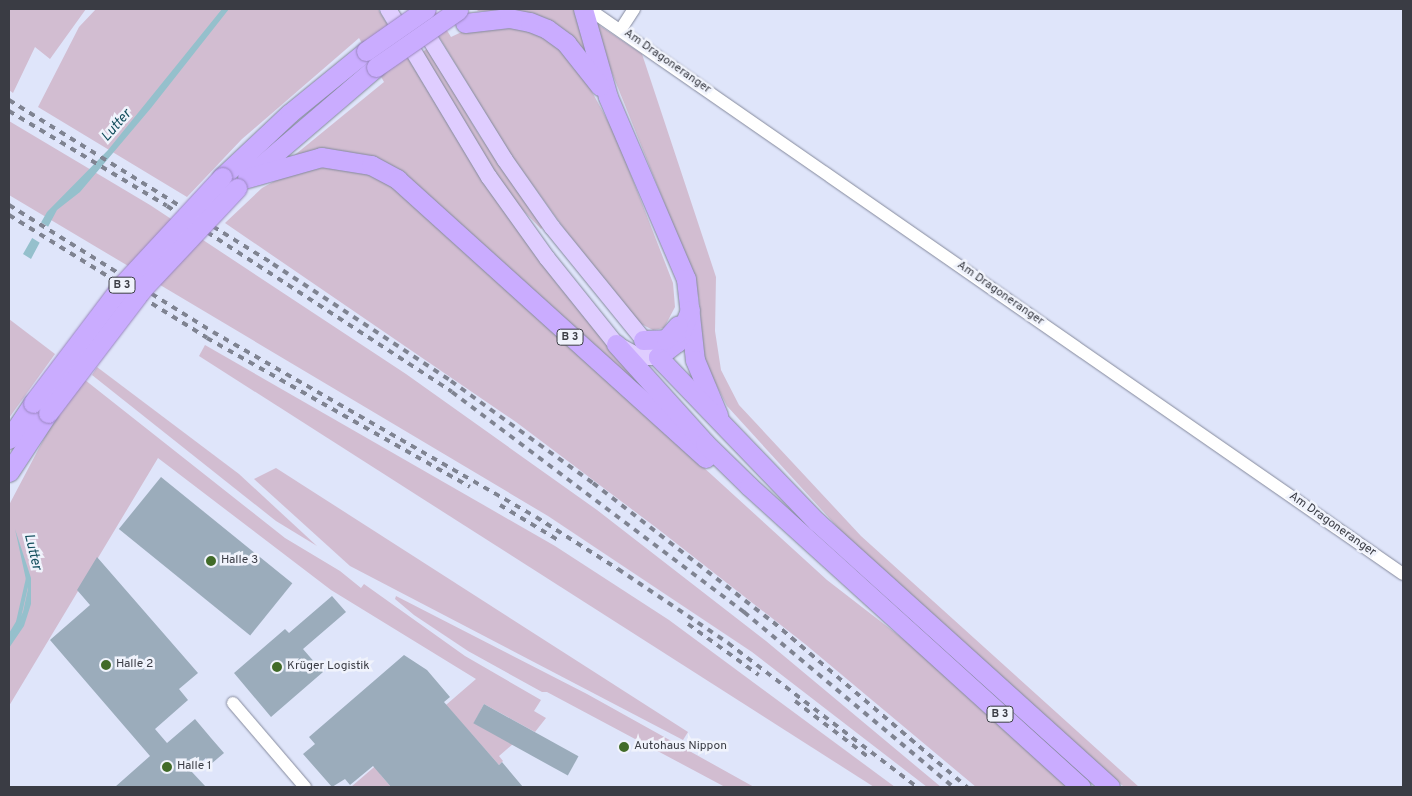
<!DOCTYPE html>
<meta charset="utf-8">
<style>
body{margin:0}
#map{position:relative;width:1412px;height:796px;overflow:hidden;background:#dfe5fa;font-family:Overpass,sans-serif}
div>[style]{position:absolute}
.green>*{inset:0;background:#d2bdd1}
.water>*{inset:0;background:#95c0cc}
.pier>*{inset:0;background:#dfe5fa;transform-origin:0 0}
.stream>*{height:4px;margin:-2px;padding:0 2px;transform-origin:2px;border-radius:2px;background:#95c0cc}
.building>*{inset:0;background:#9bacbb;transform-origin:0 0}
.roads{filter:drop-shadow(0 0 1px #84899c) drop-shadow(0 0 1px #84899c)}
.minor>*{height:12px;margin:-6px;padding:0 6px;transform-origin:6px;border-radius:6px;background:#fff}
.major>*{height:16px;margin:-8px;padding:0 8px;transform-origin:8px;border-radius:8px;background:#dfcdff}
.highway>*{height:19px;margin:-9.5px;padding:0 9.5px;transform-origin:9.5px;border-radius:9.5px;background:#caacff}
.rail>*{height:4px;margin-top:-2px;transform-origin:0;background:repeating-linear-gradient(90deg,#7f8391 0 6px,transparent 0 12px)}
.bridges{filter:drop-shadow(0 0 1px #9885be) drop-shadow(0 0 1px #9885be)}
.highway-bridge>*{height:19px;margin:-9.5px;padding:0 9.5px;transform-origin:9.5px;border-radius:9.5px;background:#caacff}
.dots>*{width:14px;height:14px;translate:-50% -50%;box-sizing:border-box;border:2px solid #f0f3fc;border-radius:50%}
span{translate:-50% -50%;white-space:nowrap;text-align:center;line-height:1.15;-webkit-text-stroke:5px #f0f3fc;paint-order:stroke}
.shield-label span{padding:1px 4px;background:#f0f3fc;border:1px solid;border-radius:4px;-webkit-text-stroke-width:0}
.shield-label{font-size:11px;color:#3a3c44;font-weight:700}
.street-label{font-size:12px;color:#3a3c44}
.poi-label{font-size:12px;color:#3a3c44}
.left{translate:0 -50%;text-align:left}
.water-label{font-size:14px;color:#124d5c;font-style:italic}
.frame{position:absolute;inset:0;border:10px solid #3a3c44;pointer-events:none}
</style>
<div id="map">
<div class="green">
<div style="clip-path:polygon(9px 9px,86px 9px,50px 59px,35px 47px,13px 93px,9px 90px)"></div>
<div style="clip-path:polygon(96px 9px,378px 9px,487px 188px,558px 285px,664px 410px,404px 177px,291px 158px,384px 82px,359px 38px,242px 139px,187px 197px,38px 107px,79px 27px)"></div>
<div style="clip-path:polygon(422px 9px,434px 9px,451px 37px,468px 29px,503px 26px,541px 35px,556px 45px,579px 68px,615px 134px,673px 283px,675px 307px,664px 328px,653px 330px,641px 324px,565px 230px,509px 152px)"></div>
<div style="clip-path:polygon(476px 9px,577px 9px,593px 63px,500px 12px,478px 11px)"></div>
<div style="clip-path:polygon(596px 23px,642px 54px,716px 277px,715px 331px,721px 370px,739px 405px,861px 536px,1139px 787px,1124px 787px,841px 531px,727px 406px,704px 361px,699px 299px,692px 272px,606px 58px)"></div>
<div style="clip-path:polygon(428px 48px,478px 133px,543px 227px,541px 229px,513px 200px,470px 135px,421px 53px)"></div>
<div style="clip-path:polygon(9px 121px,150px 205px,406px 374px,597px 510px,766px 641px,941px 787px,927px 787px,752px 652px,548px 516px,9px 195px)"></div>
<div style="clip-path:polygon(316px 166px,363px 171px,386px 182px,417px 206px,827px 580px,924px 655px,1069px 787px,976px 787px,805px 644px,658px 529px,516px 422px,225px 223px,262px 188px,293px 171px)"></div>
<div style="clip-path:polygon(9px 319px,55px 354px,9px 418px)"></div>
<div style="clip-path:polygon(205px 345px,555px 546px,669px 620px,895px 787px,874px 787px,199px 356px)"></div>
<div style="clip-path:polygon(97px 367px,239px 474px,317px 546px,276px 521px,92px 375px)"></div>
<div style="clip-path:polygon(85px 380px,285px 538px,340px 571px,361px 588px,364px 584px,465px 656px,541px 700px,534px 711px,546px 718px,535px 732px,484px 704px,474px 723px,513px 744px,499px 756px,503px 761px,499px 765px,452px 712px,380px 774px,391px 787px,351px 787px,476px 679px,331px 590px,158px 458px,9px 706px,9px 505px,48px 431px)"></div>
<div style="clip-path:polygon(276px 468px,688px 732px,683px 740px,350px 566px,254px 479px)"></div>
<div style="clip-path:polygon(396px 596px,587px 694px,754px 787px,725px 787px,547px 692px,542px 692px,468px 651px,414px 615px,395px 599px)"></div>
</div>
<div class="water">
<div style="clip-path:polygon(222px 9px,229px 9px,151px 108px,80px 192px,57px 210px,31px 259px,23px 254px,47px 212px,108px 150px)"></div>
<div style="clip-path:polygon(15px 529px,31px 578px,31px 604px,24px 626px,9px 648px,9px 640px,23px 612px,28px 589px)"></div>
</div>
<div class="pier">
<div style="left:39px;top:221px;width:15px;height:18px;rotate:32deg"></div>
</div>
<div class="stream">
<div style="left:9px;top:637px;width:17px;rotate:-59deg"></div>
<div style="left:18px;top:622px;width:45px;rotate:-77.2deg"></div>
</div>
<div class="building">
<div style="left:161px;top:477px;width:169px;height:67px;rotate:39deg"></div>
<div style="clip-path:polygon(97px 557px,198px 673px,179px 689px,188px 700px,155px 729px,167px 743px,195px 719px,211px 738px,224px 753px,211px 764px,206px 758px,191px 771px,206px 787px,115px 787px,150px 756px,50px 640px,90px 605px,77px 590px)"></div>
<div style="clip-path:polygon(332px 596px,346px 612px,303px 649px,323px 672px,271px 717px,234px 673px,285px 629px,289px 633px)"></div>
<div style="clip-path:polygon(404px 655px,427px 670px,450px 697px,444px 702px,499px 765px,502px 762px,523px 787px,391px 787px,373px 766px,350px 785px,345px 779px,332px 787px,303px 754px,315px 744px,309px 737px)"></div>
<div style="left:484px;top:704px;width:108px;height:22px;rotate:29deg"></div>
</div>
<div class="roads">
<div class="minor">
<div style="left:596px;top:14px;width:982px;rotate:34.76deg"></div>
<div style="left:621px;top:29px;width:24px;rotate:-57deg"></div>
<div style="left:233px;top:703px;width:111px;rotate:49.4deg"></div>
</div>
<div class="major">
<div style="left:388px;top:9px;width:196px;rotate:59deg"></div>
<div style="left:489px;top:177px;width:100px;rotate:54.4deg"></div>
<div style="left:547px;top:258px;width:110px;rotate:51.3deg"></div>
<div style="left:616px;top:344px;width:26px;rotate:29deg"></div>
<div style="left:639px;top:357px;width:19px"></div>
<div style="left:420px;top:23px;width:161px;rotate:58.2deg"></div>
<div style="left:505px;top:160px;width:82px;rotate:55deg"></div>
<div style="left:552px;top:227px;width:157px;rotate:50.9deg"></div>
</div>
<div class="highway">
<div style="left:583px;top:9px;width:91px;rotate:74.1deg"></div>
<div style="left:608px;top:97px;width:198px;rotate:66.8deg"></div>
<div style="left:686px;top:279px;width:81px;rotate:83.7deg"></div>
<div style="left:695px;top:360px;width:60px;rotate:67.3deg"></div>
<div style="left:465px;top:23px;width:44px;rotate:-6.5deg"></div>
<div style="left:509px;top:18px;width:21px;rotate:11deg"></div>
<div style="left:530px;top:22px;width:18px;rotate:22deg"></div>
<div style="left:547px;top:29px;width:24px;rotate:36deg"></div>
<div style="left:566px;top:43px;width:55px;rotate:51.7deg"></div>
<div style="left:250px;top:175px;width:166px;rotate:-40.6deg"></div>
<div style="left:222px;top:177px;width:93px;rotate:-43.3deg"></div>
<div style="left:290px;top:113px;width:98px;rotate:-39.2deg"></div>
<div style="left:247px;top:178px;width:77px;rotate:-15.8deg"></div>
<div style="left:321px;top:157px;width:51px;rotate:9.1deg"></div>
<div style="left:371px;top:165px;width:30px;rotate:28deg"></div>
<div style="left:397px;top:179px;width:416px;rotate:42.1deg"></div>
<div style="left:690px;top:310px;width:35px;rotate:112deg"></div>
<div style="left:677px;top:342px;width:24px;rotate:142deg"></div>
<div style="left:658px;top:357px;width:229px;rotate:46.1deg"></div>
<div style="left:817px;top:522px;width:395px;rotate:42.1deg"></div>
<div style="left:643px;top:340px;width:23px;rotate:-2deg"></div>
<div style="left:666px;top:339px;width:18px;rotate:-49deg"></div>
<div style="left:616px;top:344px;width:133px;rotate:48deg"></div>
<div style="left:705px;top:443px;width:62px;rotate:44.3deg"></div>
<div style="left:749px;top:486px;width:448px;rotate:42.2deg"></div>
<div style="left:9px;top:439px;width:43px;rotate:-56.3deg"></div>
<div style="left:9px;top:472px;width:71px;rotate:-56.5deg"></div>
</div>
</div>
<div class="rail">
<div style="left:9px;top:100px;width:311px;rotate:31.8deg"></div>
<div style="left:273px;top:264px;width:213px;rotate:33.3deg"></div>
<div style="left:451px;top:381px;width:175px;rotate:35.7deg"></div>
<div style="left:593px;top:483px;width:227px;rotate:37.7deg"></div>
<div style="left:773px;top:622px;width:255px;rotate:40.4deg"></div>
<div style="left:9px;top:111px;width:184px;rotate:31deg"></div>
<div style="left:167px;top:206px;width:340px;rotate:33.1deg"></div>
<div style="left:452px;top:392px;width:366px;rotate:37deg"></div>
<div style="left:744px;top:612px;width:273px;rotate:39.9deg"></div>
<div style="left:9px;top:205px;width:240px;rotate:31.9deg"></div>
<div style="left:213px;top:332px;width:372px;rotate:29.8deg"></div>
<div style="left:536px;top:517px;width:97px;rotate:32.4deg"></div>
<div style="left:618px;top:569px;width:133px;rotate:33.9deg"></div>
<div style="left:728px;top:643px;width:238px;rotate:37.3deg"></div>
<div style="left:9px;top:215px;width:233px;rotate:31.8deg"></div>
<div style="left:207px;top:338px;width:302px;rotate:29.5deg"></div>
<div style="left:500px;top:505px;width:68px;rotate:31.1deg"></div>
<div style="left:688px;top:624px;width:87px;rotate:35.7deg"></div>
<div style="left:795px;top:701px;width:91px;rotate:37.4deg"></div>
</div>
<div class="bridges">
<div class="highway-bridge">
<div style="left:366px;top:51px;width:73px;rotate:-35deg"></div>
<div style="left:376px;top:67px;width:100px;rotate:-34.8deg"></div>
<div style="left:33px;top:403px;width:149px;rotate:-52.9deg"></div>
<div style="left:123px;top:284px;width:146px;rotate:-47.2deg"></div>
<div style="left:48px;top:413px;width:158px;rotate:-52.7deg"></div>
<div style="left:144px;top:287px;width:136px;rotate:-46.8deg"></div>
</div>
</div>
<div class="dots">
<div style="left:211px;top:561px;background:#416b28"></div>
<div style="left:106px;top:665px;background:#416b28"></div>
<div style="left:277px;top:667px;background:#416b28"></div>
<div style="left:624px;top:747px;background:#416b28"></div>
<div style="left:167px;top:767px;background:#416b28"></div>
</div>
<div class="shield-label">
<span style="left:122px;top:285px">B 3</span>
<span style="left:570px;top:337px">B 3</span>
<span style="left:1000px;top:714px">B 3</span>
</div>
<div class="street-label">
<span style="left:667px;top:62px;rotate:35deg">Am Dragoneranger</span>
<span style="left:1000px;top:294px;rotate:35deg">Am Dragoneranger</span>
<span style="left:1332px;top:525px;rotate:35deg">Am Dragoneranger</span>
</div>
<div class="poi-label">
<span class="left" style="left:221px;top:561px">Halle 3</span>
<span class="left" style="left:116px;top:665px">Halle 2</span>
<span class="left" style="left:287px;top:667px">Krüger Logistik</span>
<span class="left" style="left:634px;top:747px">Autohaus Nippon</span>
<span class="left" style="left:177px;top:767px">Halle 1</span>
</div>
<div class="water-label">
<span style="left:117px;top:126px;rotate:-49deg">Lutter</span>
<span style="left:32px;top:552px;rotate:76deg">Lutter</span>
</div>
<div class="frame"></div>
</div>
